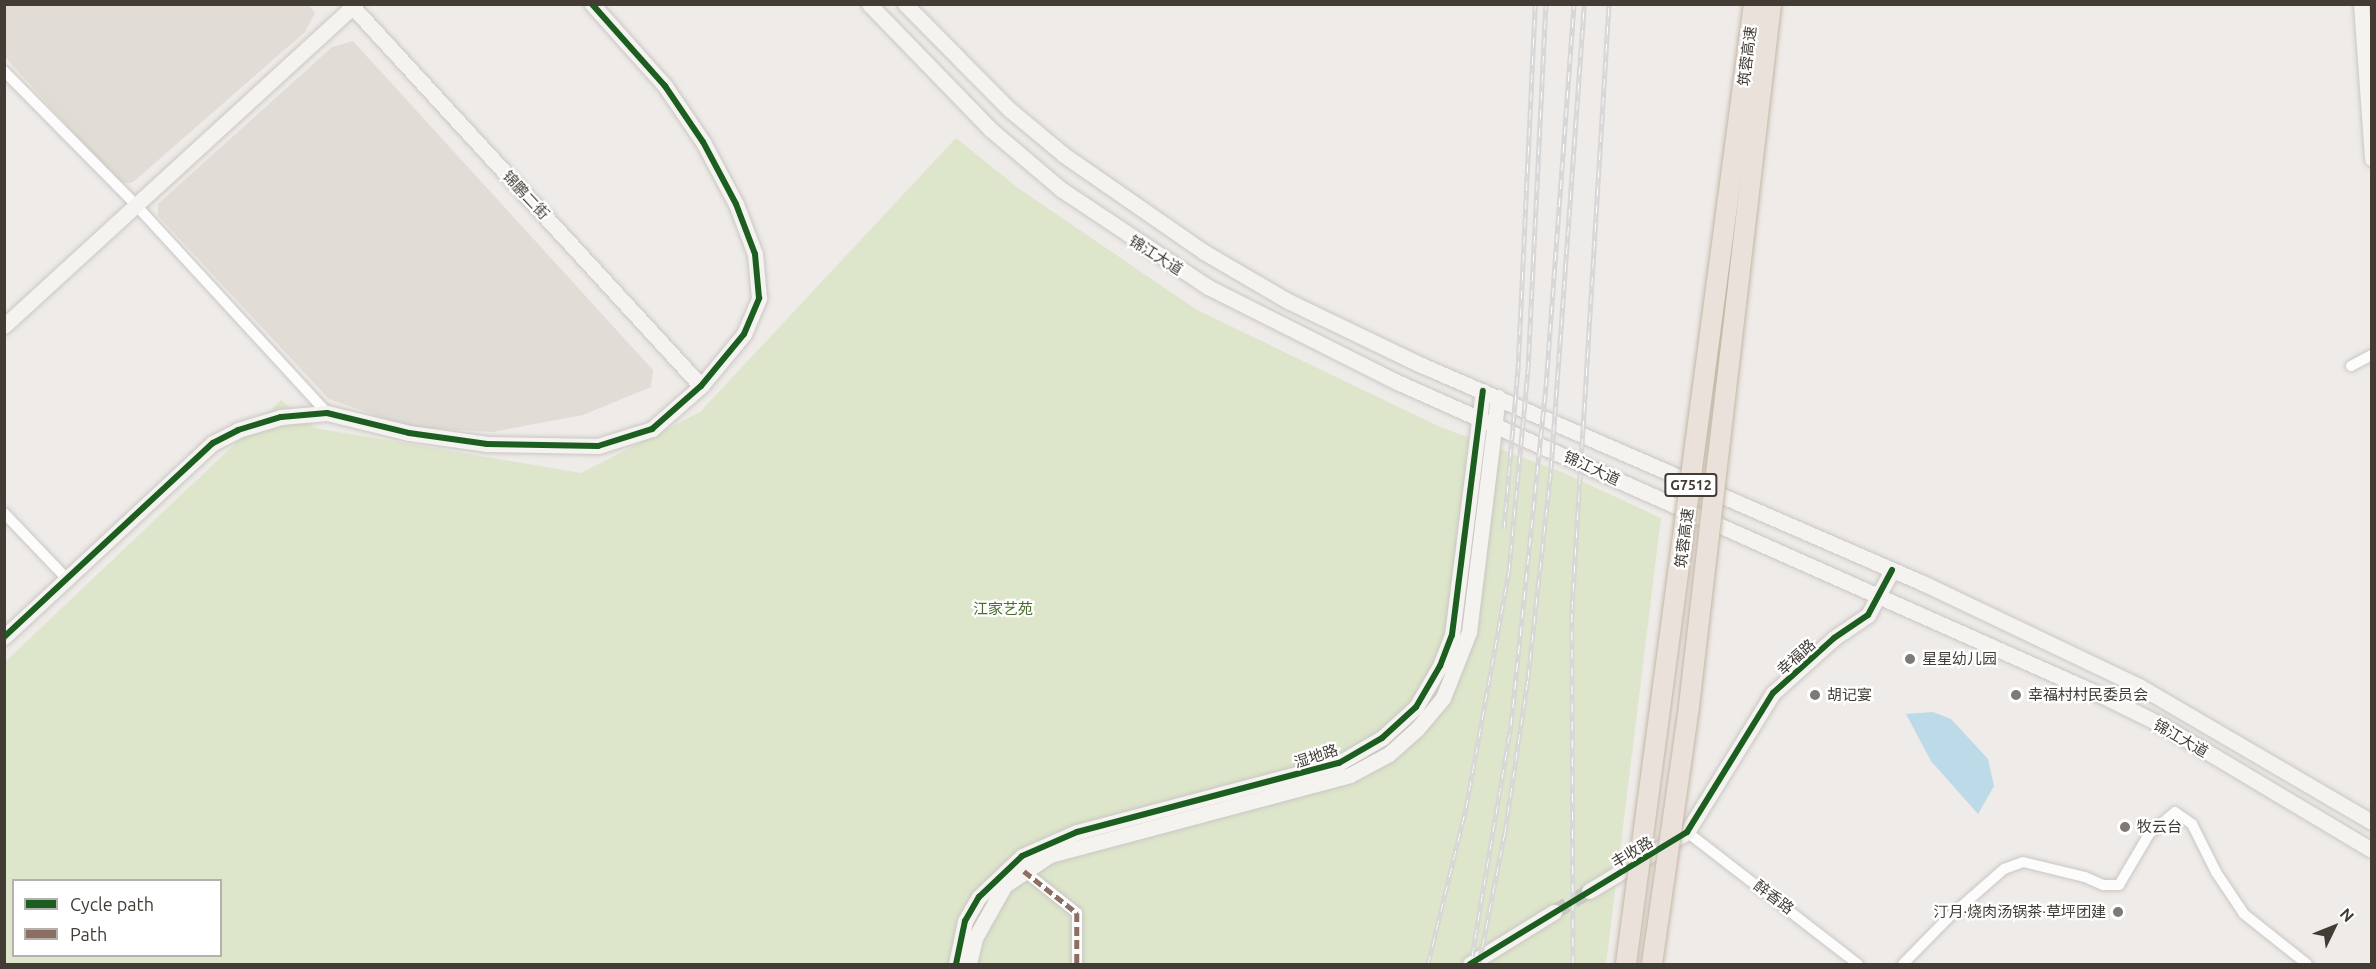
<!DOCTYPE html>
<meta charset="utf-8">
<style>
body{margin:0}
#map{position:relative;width:2376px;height:969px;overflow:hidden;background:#eeebe8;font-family:Ubuntu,"Noto Sans SC",sans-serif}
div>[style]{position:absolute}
.residential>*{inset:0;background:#e1ddd6}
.green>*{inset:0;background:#dde6ca}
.water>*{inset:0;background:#bcdae8}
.secondary-tunnel>*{height:15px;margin-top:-7.5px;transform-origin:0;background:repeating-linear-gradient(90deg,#ccc8c4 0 15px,transparent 0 23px)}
.roads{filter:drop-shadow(0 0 2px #cac7c4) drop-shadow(0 0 2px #cac7c4)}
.street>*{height:10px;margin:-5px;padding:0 5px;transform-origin:5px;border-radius:5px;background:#fcfcfc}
.secondary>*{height:15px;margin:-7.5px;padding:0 7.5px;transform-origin:7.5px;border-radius:7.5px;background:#f5f3ef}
.rail>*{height:5px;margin-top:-2.5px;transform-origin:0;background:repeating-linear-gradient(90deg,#fff 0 9px,#d8d7d7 0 18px);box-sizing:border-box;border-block:2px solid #d8d7d7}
.bridges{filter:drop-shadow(0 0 2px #c3b6a6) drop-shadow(0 0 2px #c3b6a6)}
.highway-bridge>*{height:20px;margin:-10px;padding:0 10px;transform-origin:10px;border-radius:10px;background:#eae2da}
.quiet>*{height:4.5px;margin-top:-2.25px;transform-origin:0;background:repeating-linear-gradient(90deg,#8d6e63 0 9px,transparent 0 13.5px)}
.cycleway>*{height:6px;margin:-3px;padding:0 3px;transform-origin:3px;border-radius:3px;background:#1b5e20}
.dots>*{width:16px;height:16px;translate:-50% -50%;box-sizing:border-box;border:3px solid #fff;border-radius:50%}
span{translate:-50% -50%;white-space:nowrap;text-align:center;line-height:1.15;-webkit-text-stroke:4.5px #fff;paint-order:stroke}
.shield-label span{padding:2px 4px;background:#fff;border:2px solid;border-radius:4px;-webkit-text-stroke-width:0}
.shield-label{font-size:14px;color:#423c35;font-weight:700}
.street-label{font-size:15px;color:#423c35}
.park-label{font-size:15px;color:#4b6e2f}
.poi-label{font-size:15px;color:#423c35}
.left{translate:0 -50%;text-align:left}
.right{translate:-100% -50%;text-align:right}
.frame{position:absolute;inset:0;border:6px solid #423c35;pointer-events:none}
.legend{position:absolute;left:12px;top:879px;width:210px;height:78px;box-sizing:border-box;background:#fff;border:2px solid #b3b1ae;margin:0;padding:8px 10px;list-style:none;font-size:18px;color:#423c35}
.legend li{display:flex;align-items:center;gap:12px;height:30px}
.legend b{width:30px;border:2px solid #b3b1ae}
.north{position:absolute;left:2304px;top:897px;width:60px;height:60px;-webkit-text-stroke:4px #fff;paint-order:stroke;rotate:47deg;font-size:16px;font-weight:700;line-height:24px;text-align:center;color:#423c35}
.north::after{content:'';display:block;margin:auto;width:21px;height:27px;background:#423c35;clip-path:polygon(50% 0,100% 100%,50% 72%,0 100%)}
</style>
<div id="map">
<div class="residential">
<div style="clip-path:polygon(308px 4px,315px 13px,305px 32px,132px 183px,118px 182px,5px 57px,5px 5px)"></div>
<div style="clip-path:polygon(353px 41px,653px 370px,651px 387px,583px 415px,492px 432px,409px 427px,329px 399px,158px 216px,158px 204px,332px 47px)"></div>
</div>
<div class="green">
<div style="clip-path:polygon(evenodd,956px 138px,1018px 188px,1197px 310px,1440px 427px,1562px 472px,1661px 518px,1606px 964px,5px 964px,5px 662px,281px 400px,315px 428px,581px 473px,700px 412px,956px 138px,14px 880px,220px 880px,220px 956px,14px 956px,14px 880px)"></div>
</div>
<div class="water">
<div style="clip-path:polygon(1933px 712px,1951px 719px,1988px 759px,1994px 786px,1978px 814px,1931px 761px,1906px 714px)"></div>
</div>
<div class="secondary-tunnel">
<div style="left:1554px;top:912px;width:41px;rotate:-31deg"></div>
</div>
<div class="roads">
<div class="street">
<div style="left:4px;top:71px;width:185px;rotate:45.4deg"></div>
<div style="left:134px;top:203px;width:285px;rotate:47.4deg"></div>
<div style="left:2351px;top:366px;width:24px;rotate:-28deg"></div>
<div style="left:4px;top:513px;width:91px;rotate:46.3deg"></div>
<div style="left:1687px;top:832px;width:216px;rotate:37.7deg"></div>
<div style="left:1024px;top:871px;width:68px;rotate:38.4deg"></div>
<div style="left:1077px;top:913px;width:51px;rotate:90deg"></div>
<div style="left:1903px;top:964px;width:64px;rotate:-45.6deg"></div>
<div style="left:1948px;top:918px;width:74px;rotate:-41.2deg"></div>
<div style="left:2004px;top:869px;width:20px;rotate:-20deg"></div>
<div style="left:2023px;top:862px;width:64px;rotate:13.6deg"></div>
<div style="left:2085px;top:877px;width:20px;rotate:24deg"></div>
<div style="left:2103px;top:885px;width:16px"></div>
<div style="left:2119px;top:885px;width:59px;rotate:-59.5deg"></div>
<div style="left:2149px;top:834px;width:34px;rotate:-40deg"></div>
<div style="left:2175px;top:812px;width:21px;rotate:35deg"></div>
<div style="left:2192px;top:824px;width:54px;rotate:63.4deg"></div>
<div style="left:2216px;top:872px;width:50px;rotate:56.3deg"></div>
<div style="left:2244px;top:914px;width:80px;rotate:38.4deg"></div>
</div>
<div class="secondary">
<div style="left:350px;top:4px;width:519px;rotate:47.42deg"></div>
<div style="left:869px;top:4px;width:174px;rotate:45.9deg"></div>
<div style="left:990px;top:129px;width:94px;rotate:40.3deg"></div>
<div style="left:1062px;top:190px;width:175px;rotate:33.6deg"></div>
<div style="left:1208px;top:287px;width:212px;rotate:26.7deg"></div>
<div style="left:1397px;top:382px;width:773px;rotate:23.98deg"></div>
<div style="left:2103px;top:696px;width:66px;rotate:26.2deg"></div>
<div style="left:2162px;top:725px;width:244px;rotate:30.8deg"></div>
<div style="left:905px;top:4px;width:149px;rotate:45.3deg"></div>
<div style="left:1010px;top:110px;width:70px;rotate:39.8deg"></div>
<div style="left:1064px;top:155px;width:170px;rotate:34.7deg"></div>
<div style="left:1204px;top:252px;width:97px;rotate:30.3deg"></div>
<div style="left:1288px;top:301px;width:145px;rotate:25.7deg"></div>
<div style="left:1419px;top:364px;width:552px;rotate:23.5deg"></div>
<div style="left:1925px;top:584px;width:237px;rotate:25.5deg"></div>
<div style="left:2139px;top:686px;width:270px;rotate:30.3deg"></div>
<div style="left:2361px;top:4px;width:155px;rotate:85.9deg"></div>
<div style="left:4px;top:326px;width:477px;rotate:-42.5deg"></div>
<div style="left:4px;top:637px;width:285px;rotate:-42.9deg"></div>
<div style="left:213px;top:443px;width:28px;rotate:-27deg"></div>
<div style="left:238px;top:430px;width:45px;rotate:-16.8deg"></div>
<div style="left:281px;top:417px;width:46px;rotate:-5deg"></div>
<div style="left:327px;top:413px;width:84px;rotate:13.7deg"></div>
<div style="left:409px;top:433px;width:79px;rotate:8deg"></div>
<div style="left:487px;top:444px;width:111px;rotate:1deg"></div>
<div style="left:598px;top:446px;width:57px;rotate:-17.5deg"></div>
<div style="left:652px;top:429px;width:65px;rotate:-41.3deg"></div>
<div style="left:701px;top:386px;width:67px;rotate:-50.4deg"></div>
<div style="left:744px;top:334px;width:39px;rotate:-67deg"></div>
<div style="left:759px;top:298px;width:44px;rotate:-95.2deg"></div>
<div style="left:755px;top:254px;width:53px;rotate:-110.8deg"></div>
<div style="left:736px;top:204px;width:70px;rotate:-118deg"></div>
<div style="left:703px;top:142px;width:68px;rotate:-124.2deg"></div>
<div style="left:665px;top:86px;width:110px;rotate:-131.7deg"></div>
<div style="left:1589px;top:891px;width:114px;rotate:-31deg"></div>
<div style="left:1687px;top:832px;width:163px;rotate:-58.3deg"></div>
<div style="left:1773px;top:693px;width:82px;rotate:-42deg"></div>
<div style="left:1834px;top:638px;width:41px;rotate:-34.1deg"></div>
<div style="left:1868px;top:615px;width:51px;rotate:-61.9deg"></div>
<div style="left:956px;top:964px;width:44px;rotate:-78.2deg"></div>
<div style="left:965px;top:921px;width:28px;rotate:-60deg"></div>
<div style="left:979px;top:897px;width:59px;rotate:-43.6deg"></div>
<div style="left:1022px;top:856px;width:60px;rotate:-23.6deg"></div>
<div style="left:1077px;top:832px;width:271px;rotate:-14.8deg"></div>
<div style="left:1339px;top:763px;width:50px;rotate:-30.2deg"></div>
<div style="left:1382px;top:738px;width:46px;rotate:-42.4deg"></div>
<div style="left:1416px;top:707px;width:48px;rotate:-59.7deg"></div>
<div style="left:1440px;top:666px;width:33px;rotate:-69deg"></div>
<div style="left:1452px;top:635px;width:246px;rotate:-82.8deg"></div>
<div style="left:969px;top:964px;width:27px;rotate:-77deg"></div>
<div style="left:975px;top:938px;width:61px;rotate:-60.5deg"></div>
<div style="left:1005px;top:885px;width:54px;rotate:-33.7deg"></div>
<div style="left:1050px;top:855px;width:310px;rotate:-14.9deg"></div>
<div style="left:1350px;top:775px;width:44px;rotate:-28.3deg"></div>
<div style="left:1389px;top:754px;width:38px;rotate:-42deg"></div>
<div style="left:1417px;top:729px;width:40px;rotate:-50deg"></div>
<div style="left:1443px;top:698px;width:71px;rotate:-68.5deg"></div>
<div style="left:1469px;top:632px;width:237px;rotate:-83deg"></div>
<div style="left:1470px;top:964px;width:99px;rotate:-31.8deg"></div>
</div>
</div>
<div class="rail">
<div style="left:1504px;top:529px;width:160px;rotate:-85deg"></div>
<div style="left:1518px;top:370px;width:366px;rotate:-87.3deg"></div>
<div style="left:1472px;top:956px;width:234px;rotate:-80.4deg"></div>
<div style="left:1511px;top:725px;width:341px;rotate:-84.1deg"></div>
<div style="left:1546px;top:386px;width:383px;rotate:-85.8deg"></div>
<div style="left:1428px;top:964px;width:161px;rotate:-76.3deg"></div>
<div style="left:1466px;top:808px;width:241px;rotate:-79.7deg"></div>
<div style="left:1509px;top:571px;width:202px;rotate:-84.6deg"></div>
<div style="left:1528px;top:370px;width:366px;rotate:-87.2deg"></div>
<div style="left:1479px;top:964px;width:135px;rotate:-78.9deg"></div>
<div style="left:1505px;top:832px;width:156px;rotate:-81.5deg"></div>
<div style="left:1528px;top:678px;width:210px;rotate:-83.7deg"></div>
<div style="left:1551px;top:469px;width:466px;rotate:-85.9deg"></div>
<div style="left:1573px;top:964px;width:355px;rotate:-90.2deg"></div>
<div style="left:1572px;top:609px;width:606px;rotate:-86.5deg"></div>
</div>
<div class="bridges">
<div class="highway-bridge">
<div style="left:1626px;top:964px;width:968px;rotate:-82.41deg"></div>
<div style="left:1652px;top:964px;width:261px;rotate:-81.8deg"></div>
<div style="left:1689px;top:706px;width:707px;rotate:-83.34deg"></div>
</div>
</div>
<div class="quiet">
<div style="left:1024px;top:871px;width:68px;rotate:38.4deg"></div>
<div style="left:1077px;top:913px;width:51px;rotate:90deg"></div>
</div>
<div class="cycleway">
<div style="left:4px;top:637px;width:285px;rotate:-42.9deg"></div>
<div style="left:213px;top:443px;width:28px;rotate:-27deg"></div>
<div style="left:238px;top:430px;width:45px;rotate:-16.8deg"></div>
<div style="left:281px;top:417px;width:46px;rotate:-5deg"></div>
<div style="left:327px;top:413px;width:84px;rotate:13.7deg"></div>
<div style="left:409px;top:433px;width:79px;rotate:8deg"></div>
<div style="left:487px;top:444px;width:111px;rotate:1deg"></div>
<div style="left:598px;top:446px;width:57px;rotate:-17.5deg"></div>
<div style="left:652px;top:429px;width:65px;rotate:-41.3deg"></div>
<div style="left:701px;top:386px;width:67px;rotate:-50.4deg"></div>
<div style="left:744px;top:334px;width:39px;rotate:-67deg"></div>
<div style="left:759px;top:298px;width:44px;rotate:-95.2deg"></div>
<div style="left:755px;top:254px;width:53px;rotate:-110.8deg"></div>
<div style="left:736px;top:204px;width:70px;rotate:-118deg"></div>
<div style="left:703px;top:142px;width:68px;rotate:-124.2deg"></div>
<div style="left:665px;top:86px;width:110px;rotate:-131.7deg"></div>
<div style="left:956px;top:964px;width:44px;rotate:-78.2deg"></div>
<div style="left:965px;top:921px;width:28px;rotate:-60deg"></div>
<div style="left:979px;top:897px;width:59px;rotate:-43.6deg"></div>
<div style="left:1022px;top:856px;width:60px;rotate:-23.6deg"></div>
<div style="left:1077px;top:832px;width:271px;rotate:-14.8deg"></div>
<div style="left:1339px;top:763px;width:50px;rotate:-30.2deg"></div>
<div style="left:1382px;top:738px;width:46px;rotate:-42.4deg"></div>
<div style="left:1416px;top:707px;width:48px;rotate:-59.7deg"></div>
<div style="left:1440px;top:666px;width:33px;rotate:-69deg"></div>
<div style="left:1452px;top:635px;width:246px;rotate:-82.8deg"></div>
<div style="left:1470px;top:964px;width:254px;rotate:-31.3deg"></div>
<div style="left:1687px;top:832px;width:163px;rotate:-58.3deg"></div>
<div style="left:1773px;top:693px;width:82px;rotate:-42deg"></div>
<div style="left:1834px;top:638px;width:41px;rotate:-34.1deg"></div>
<div style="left:1868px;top:615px;width:51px;rotate:-61.9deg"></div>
</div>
<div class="dots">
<div style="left:1910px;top:659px;background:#7e7974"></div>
<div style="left:1815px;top:695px;background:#7e7974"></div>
<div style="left:2016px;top:695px;background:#7e7974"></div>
<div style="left:2125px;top:827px;background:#7e7974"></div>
<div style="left:2118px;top:912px;background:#7e7974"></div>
</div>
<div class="shield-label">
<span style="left:1691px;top:485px">G7512</span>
</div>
<div class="street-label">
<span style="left:1747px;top:56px;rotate:-83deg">筑蓉高速</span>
<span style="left:526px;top:195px;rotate:47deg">锦鹏二街</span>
<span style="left:1156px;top:255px;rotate:32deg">锦江大道</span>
<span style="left:1592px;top:468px;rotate:25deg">锦江大道</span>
<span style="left:1684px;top:538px;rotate:-83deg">筑蓉高速</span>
<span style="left:1796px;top:657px;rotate:-42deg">幸福路</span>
<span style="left:2181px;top:738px;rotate:30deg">锦江大道</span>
<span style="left:1316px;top:756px;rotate:-18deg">湿地路</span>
<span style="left:1632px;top:852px;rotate:-31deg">丰收路</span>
<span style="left:1774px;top:897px;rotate:37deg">醉香路</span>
</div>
<div class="park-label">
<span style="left:1003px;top:609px">江家艺苑</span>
</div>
<div class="poi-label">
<span class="left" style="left:1922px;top:659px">星星幼儿园</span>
<span class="left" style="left:1827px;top:695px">胡记宴</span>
<span class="left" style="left:2028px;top:695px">幸福村村民委员会</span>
<span class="left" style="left:2137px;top:827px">牧云台</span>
<span class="right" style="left:2106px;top:912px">汀月·烧肉汤锅茶·草坪团建</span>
</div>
<div class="frame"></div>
<ul class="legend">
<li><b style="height:8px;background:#1b5e20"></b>Cycle path</li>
<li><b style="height:8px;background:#8d6e63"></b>Path</li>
</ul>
<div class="north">N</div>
</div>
